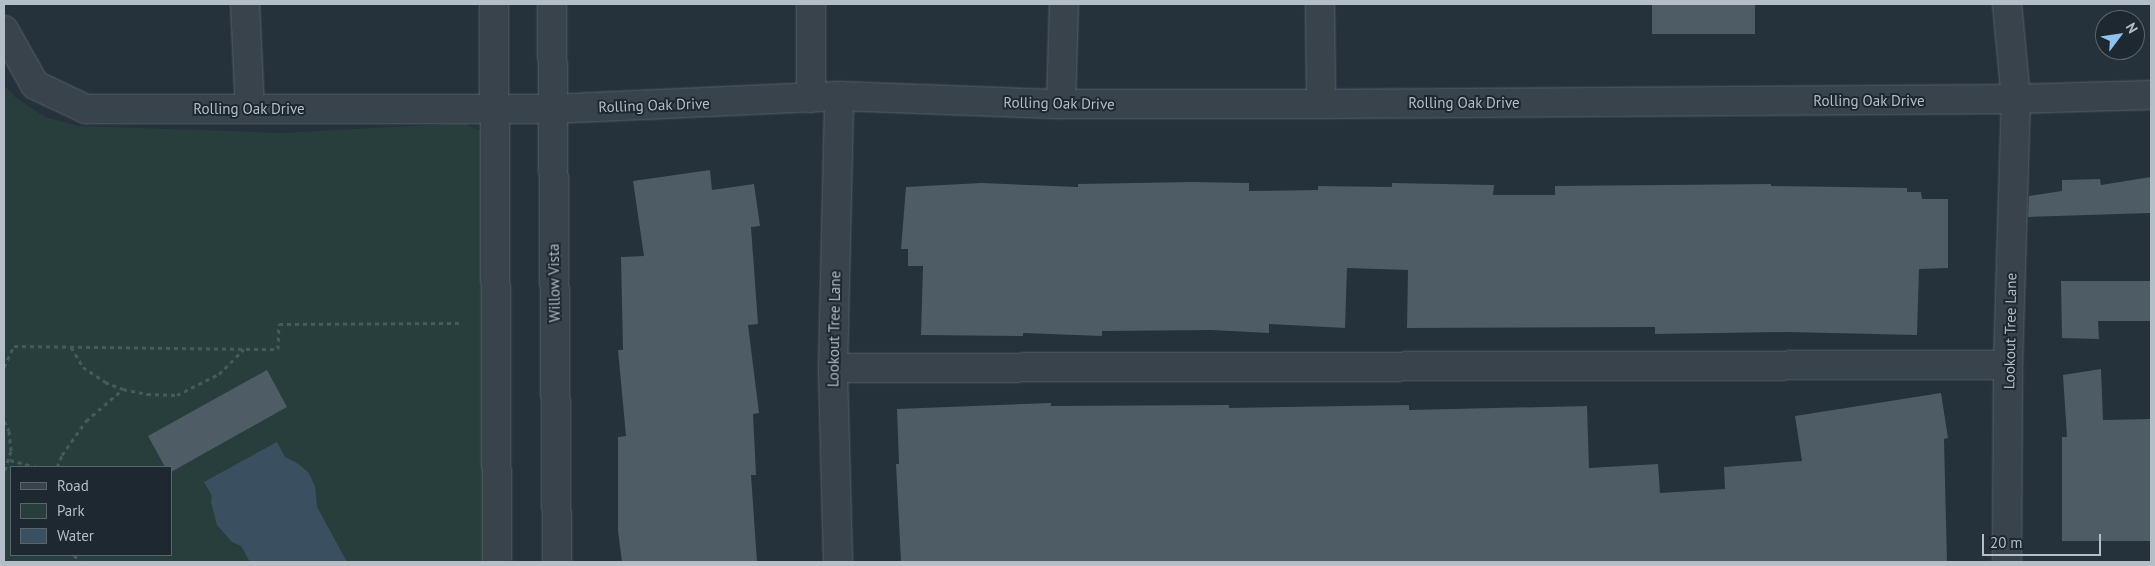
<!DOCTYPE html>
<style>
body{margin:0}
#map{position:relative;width:2155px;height:566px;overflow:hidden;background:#25313b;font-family:"PT Sans",sans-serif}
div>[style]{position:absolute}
.green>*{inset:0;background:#283e3c}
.water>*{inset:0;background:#3a5061}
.building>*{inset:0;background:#4e5c66;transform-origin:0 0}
.path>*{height:3px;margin-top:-1.5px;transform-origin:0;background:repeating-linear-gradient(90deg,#475a5a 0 4px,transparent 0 8px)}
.roads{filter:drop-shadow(0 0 1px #576169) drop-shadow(0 0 1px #576169)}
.minor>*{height:28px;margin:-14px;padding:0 14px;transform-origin:14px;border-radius:14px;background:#39434b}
span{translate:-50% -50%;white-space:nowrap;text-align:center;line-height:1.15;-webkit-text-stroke:4px #1e2830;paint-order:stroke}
.street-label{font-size:15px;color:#b4bec7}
.frame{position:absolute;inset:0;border:5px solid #b4bec7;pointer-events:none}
.legend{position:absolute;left:10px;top:466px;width:162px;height:90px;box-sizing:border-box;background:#1e2830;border:1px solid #5a646c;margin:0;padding:6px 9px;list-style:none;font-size:15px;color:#b4bec7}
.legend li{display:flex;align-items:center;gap:10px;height:25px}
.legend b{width:25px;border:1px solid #5a646c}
.north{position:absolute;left:2095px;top:10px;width:50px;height:50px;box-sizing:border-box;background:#1e2830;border:1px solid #5a646c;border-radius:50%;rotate:59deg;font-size:14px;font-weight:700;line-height:20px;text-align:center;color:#b4bec7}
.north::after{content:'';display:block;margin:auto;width:18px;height:22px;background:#90c2f0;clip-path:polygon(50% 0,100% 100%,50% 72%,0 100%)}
.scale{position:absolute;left:1982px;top:534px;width:119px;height:22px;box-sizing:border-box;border:2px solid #b4bec7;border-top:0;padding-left:6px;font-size:15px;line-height:18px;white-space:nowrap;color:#b4bec7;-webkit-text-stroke:4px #1e2830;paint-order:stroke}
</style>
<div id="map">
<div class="green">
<div style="clip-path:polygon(evenodd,4px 85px,15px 97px,45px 117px,79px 126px,283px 133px,465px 123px,480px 131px,485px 146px,483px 562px,4px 562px,4px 85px,11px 467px,171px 467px,171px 555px,11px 555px,11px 467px)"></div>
</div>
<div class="water">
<div style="clip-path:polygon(277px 442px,285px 457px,297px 463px,308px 472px,315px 486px,317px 507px,347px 562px,250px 562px,241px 546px,232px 542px,217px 525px,211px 502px,212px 496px,204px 482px)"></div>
</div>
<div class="building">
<div style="left:1652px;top:4px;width:103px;height:30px"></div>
<div style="clip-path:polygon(710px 170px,712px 190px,754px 184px,760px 226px,751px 227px,758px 324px,748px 325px,759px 413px,753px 414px,756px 475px,751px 475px,757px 562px,622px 562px,618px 531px,618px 437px,626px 436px,618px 350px,623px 350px,621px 257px,644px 256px,633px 181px)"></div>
<div style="clip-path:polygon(2151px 177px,2151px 213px,2028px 217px,2029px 196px,2062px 191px,2062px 180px,2100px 179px,2101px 185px)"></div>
<div style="clip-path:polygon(1192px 182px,1249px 183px,1249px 191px,1318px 190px,1318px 186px,1392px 187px,1392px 183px,1494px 185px,1493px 195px,1555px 195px,1555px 186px,1771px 184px,1771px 186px,1907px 188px,1907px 192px,1921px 192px,1922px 199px,1948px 199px,1948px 268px,1919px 269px,1917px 335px,1788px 332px,1655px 334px,1655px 327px,1407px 328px,1408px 270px,1347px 268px,1345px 328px,1269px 324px,1269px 333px,1211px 330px,1102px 331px,1102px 336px,1023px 333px,1023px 336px,921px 335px,923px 266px,908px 266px,908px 249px,901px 249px,906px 187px,981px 183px,1078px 187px,1078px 184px)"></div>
<div style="clip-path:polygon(2061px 281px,2151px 281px,2151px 321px,2098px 321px,2099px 339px,2062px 338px)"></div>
<div style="clip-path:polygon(2101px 369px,2103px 420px,2151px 419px,2151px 541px,2062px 541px,2062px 437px,2067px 437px,2063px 375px)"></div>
<div style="clip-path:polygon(267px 370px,287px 407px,171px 472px,171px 467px,165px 467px,148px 436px)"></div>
<div style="clip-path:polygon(1941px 393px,1948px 438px,1944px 439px,1947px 562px,901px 562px,896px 464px,899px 464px,897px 409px,1051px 403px,1051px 406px,1229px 405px,1229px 408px,1409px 405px,1409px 410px,1587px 406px,1589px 468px,1658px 464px,1660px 493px,1725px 489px,1724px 467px,1802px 461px,1795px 416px)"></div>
</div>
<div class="path">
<div style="left:71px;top:347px;width:23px;rotate:59deg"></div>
<div style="left:83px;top:367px;width:27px;rotate:34deg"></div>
<div style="left:105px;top:382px;width:19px;rotate:21deg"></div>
<div style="left:123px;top:389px;width:25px;rotate:12deg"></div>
<div style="left:147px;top:394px;width:30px;rotate:2deg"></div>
<div style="left:177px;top:395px;width:47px;rotate:-26.6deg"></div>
<div style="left:219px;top:374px;width:35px;rotate:-45deg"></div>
<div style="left:4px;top:367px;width:23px;rotate:-65deg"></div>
<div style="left:14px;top:346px;width:264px;rotate:0.7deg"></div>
<div style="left:278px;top:349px;width:25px;rotate:-88deg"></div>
<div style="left:279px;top:324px;width:181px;rotate:-0.3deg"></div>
<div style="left:4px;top:421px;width:11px;rotate:63deg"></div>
<div style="left:9px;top:431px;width:20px;rotate:84deg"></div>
<div style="left:11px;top:451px;width:22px;rotate:108deg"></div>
<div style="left:10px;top:460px;width:27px;rotate:15deg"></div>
<div style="left:57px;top:467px;width:13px;rotate:-67deg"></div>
<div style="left:62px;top:455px;width:42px;rotate:-54.8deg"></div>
<div style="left:86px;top:421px;width:49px;rotate:-40.9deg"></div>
<div style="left:74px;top:555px;width:9px;rotate:49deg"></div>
</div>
<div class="roads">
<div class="minor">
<div style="left:245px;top:4px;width:105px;rotate:87.3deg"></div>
<div style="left:494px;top:4px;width:558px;rotate:89.69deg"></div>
<div style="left:552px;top:4px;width:558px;rotate:89.49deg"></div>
<div style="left:811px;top:4px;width:94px;rotate:90deg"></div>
<div style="left:1320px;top:4px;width:100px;rotate:89.4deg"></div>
<div style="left:4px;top:30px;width:63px;rotate:60.6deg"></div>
<div style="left:35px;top:85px;width:56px;rotate:25.2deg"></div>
<div style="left:86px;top:109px;width:466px"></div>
<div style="left:552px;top:109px;width:287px;rotate:-2.6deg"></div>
<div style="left:839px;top:96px;width:222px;rotate:2.1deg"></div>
<div style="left:1061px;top:104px;width:260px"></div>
<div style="left:1321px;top:104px;width:695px;rotate:-0.41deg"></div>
<div style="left:2016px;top:99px;width:135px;rotate:-1.7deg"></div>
<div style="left:1061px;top:104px;width:100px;rotate:-88.3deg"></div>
<div style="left:833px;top:368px;width:1175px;rotate:-0.15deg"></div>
<div style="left:838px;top:562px;width:194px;rotate:-91.5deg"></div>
<div style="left:833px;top:368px;width:272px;rotate:-88.7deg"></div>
<div style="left:2007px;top:562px;width:197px;rotate:-89.7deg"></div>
<div style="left:2008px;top:365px;width:266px;rotate:-88.3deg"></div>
<div style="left:2016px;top:99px;width:95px;rotate:-95.4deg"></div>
</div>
</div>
<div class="street-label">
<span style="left:1869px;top:101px">Rolling Oak Drive</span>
<span style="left:1059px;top:103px;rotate:1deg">Rolling Oak Drive</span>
<span style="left:1464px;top:103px">Rolling Oak Drive</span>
<span style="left:654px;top:105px;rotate:-2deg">Rolling Oak Drive</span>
<span style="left:249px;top:109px">Rolling Oak Drive</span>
<span style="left:554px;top:283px;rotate:-91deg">Willow Vista</span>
<span style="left:834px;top:329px;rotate:-89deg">Lookout Tree Lane</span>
<span style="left:2010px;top:331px;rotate:-89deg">Lookout Tree Lane</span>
</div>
<div class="frame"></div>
<ul class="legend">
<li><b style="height:6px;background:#39434b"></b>Road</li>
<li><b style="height:14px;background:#283e3c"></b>Park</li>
<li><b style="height:14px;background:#3a5061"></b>Water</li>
</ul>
<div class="north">N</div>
<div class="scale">20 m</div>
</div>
